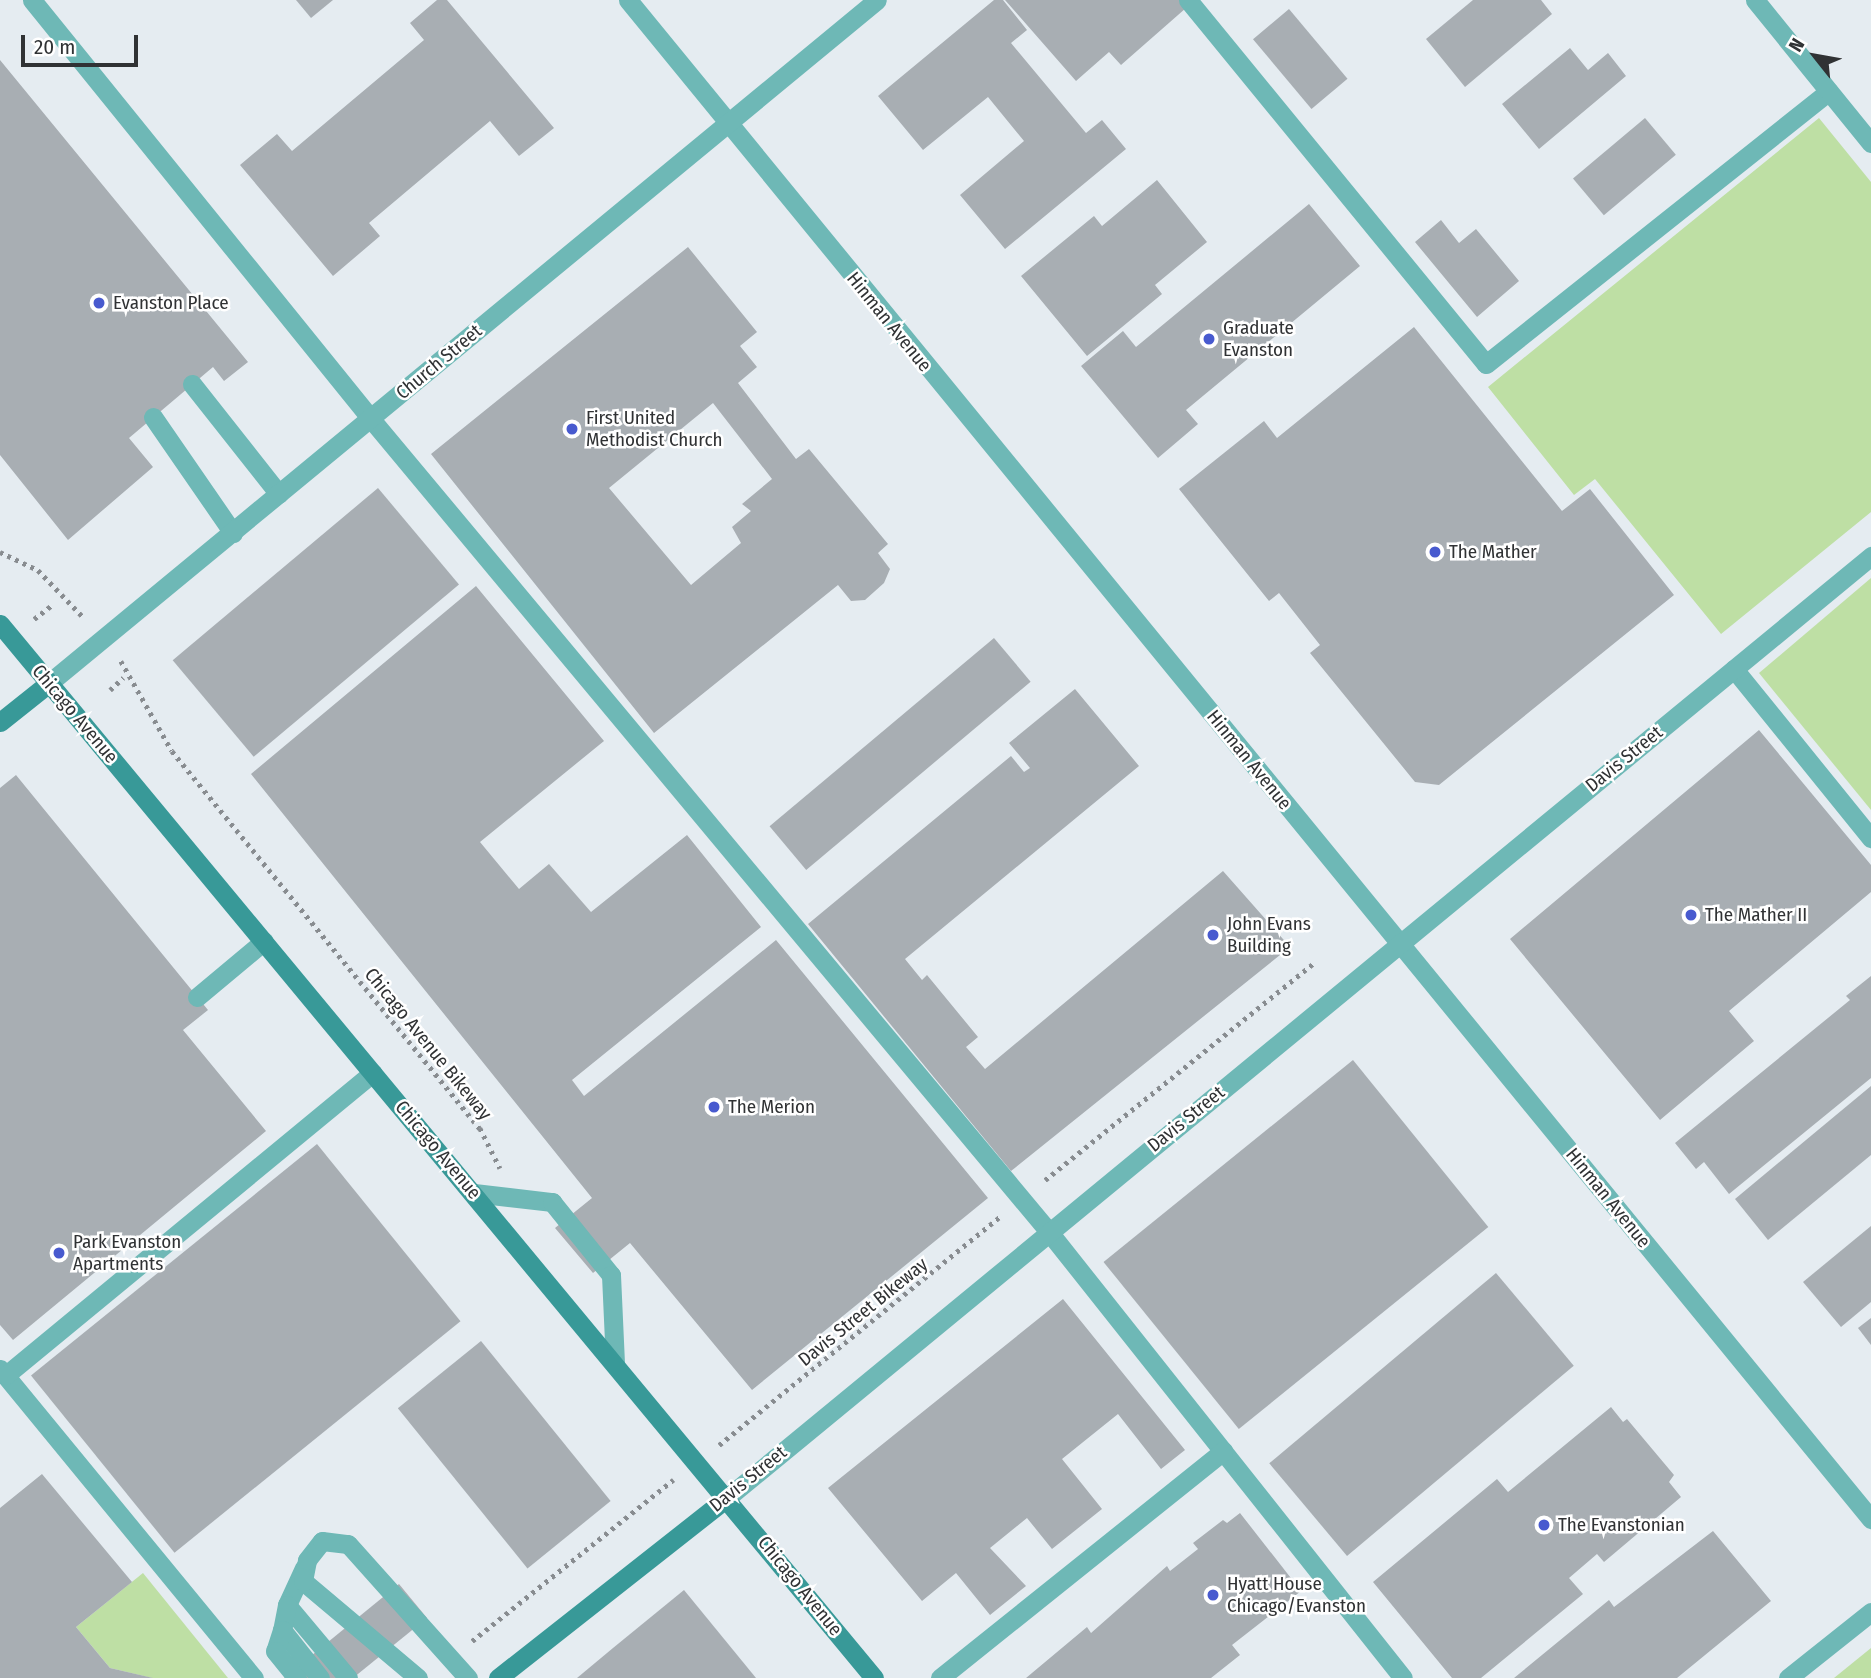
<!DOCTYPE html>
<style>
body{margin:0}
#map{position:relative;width:1871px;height:1678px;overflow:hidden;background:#e5ecf1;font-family:"Fira Sans Condensed",sans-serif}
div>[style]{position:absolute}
.green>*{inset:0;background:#bedfa4}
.building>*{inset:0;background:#a8aeb3;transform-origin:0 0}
.path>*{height:4.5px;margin-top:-2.25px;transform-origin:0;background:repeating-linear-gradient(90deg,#888c90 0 3.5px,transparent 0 8.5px)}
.service>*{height:19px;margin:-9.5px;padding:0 9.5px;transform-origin:9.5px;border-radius:9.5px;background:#6eb8b6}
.minor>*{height:19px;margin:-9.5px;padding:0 9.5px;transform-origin:9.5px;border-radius:9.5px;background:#6eb8b6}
.tertiary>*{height:19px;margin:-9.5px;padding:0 9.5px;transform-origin:9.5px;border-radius:9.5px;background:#6eb8b6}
.secondary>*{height:19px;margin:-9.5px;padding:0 9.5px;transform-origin:9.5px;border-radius:9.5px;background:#389998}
.dots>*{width:19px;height:19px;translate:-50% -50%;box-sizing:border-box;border:4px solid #fff;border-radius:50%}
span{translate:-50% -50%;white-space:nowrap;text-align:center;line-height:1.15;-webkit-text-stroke:5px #fff;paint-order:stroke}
.poi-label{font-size:19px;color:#303234}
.left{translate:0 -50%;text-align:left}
.street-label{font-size:19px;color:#303234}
.north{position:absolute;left:1780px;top:21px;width:70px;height:70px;-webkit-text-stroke:5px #fff;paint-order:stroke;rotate:301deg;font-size:19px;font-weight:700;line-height:28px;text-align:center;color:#303234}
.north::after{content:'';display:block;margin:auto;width:24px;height:32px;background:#303234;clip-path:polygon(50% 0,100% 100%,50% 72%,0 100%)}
.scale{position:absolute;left:21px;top:35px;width:117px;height:32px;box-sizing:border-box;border:4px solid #303234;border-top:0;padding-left:9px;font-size:21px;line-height:24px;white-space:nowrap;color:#303234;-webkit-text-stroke:5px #fff;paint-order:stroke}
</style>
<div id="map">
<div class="green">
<div style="clip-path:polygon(1819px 118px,1871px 182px,1871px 512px,1721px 634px,1595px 479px,1574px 495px,1488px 387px)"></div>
<div style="clip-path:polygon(1871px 578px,1871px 810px,1759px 673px)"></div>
<div style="clip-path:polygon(143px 1573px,228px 1678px,152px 1678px,110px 1668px,76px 1627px)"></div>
<div style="clip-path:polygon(1871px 1648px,1871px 1678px,1834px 1678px)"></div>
</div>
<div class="building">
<div style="clip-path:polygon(296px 0,333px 0,311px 18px)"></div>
<div style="clip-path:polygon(437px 0,447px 0,554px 128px,519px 156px,490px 121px,369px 223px,380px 236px,333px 276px,240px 165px,277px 134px,292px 151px,424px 40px,410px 23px)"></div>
<div style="clip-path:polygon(994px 0,1003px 0,1027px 30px,1011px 43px,1086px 133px,1102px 120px,1126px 149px,1005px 249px,960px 195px,1024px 141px,988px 97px,923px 150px,878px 96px)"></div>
<div style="clip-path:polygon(1005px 0,1179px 0,1186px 8px,1121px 65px,1109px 52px,1076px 81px)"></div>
<div style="clip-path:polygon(1473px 0,1541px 0,1552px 14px,1465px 87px,1426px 39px)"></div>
<div style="left:1289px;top:9px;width:91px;height:47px;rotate:50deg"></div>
<div style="clip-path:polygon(1570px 48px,1588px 70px,1608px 53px,1626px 76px,1539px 149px,1502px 104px)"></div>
<div style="clip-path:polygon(0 60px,248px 362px,224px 381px,213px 367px,129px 438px,153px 467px,68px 540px,0 455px)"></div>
<div style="left:1645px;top:118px;width:48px;height:94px;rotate:50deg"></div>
<div style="clip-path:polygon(1157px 180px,1207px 242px,1155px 285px,1162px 294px,1087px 356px,1021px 276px,1094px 216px,1102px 226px)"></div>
<div style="clip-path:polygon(1309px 204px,1360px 266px,1186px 410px,1198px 424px,1158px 458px,1081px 366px,1123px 331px,1136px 347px)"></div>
<div style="clip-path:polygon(1441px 220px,1459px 243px,1476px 229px,1519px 281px,1477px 317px,1415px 242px)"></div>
<div style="clip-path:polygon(evenodd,688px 247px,757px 332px,740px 346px,757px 367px,738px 383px,796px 459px,809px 449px,888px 544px,878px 553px,890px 569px,884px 583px,865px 600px,851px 601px,838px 585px,654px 733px,431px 454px,688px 247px,713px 403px,772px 479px,742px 504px,751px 511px,732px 527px,741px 543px,691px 585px,609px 488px,713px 403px)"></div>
<div style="clip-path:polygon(1414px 327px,1562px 511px,1590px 489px,1674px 595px,1439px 785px,1415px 782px,1310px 653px,1320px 645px,1279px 593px,1269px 601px,1179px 489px,1264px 421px,1277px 438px)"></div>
<div style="left:378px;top:488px;width:126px;height:268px;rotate:50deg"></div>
<div style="clip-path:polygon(476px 586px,604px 741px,480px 842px,519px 889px,549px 864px,591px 912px,687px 835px,761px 927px,572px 1080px,584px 1096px,776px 940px,988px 1198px,752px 1390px,630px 1243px,593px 1273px,555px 1228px,592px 1198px,251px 774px)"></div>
<div style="left:994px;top:638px;width:57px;height:293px;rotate:50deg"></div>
<div style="clip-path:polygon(1075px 689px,1139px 766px,905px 959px,922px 980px,927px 975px,978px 1037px,966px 1047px,985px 1069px,1223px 871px,1290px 947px,1011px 1171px,808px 924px,1011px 756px,1024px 772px,1030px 768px,1009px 743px)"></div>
<div style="clip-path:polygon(1759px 730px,1871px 865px,1871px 892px,1729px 1011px,1754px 1041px,1660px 1120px,1510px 939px)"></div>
<div style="clip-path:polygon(16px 775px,208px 1010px,183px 1030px,266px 1131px,13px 1340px,0 1325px,0 788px)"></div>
<div style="clip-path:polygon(1871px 976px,1871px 1078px,1729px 1194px,1704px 1162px,1696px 1169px,1675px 1143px,1850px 1000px,1846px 996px)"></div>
<div style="left:1353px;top:1060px;width:215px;height:321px;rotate:51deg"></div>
<div style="clip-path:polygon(1871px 1086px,1871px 1155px,1768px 1240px,1735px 1199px)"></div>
<div style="left:317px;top:1144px;width:228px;height:368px;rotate:51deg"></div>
<div style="clip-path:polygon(1871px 1226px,1871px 1302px,1841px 1327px,1803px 1282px)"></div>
<div style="left:1496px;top:1273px;width:121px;height:296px;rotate:50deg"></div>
<div style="clip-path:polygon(1063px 1299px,1185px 1450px,1161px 1469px,1118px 1414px,1062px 1459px,1102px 1509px,1052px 1549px,1027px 1518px,990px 1548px,1026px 1586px,990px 1615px,956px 1573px,922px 1601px,828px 1488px)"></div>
<div style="clip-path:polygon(1871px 1318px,1871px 1345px,1858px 1328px)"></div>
<div style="left:481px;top:1341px;width:206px;height:107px;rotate:51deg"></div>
<div style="clip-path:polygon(1611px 1407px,1623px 1422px,1627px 1419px,1674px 1475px,1669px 1482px,1681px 1497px,1604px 1562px,1597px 1554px,1569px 1578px,1583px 1594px,1481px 1678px,1452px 1678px,1373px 1582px,1497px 1479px,1508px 1492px)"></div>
<div style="clip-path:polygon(42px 1474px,132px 1582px,76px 1627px,110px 1668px,153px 1678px,0 1678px,0 1508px)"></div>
<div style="clip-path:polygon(1240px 1513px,1301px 1591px,1232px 1645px,1240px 1655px,1211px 1678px,1026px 1678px,1087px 1627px,1091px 1633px,1167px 1566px,1170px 1571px,1198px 1549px,1193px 1543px,1223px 1520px,1227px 1523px)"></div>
<div style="clip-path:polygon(1713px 1531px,1771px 1601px,1677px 1678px,1514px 1678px,1609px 1600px,1614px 1607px)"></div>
<div style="clip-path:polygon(399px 1584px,427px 1618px,353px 1678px,284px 1678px)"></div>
<div style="clip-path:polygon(684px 1590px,756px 1678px,577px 1678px,613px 1648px)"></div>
</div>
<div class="path">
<div style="left:0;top:552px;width:42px;rotate:25.3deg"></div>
<div style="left:38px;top:570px;width:65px;rotate:46.2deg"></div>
<div style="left:34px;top:619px;width:24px;rotate:-38deg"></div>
<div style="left:121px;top:661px;width:103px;rotate:60.5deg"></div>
<div style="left:172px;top:751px;width:487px;rotate:50.8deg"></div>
<div style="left:480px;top:1128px;width:45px;rotate:63.4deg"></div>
<div style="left:110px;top:690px;width:18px;rotate:-43deg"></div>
<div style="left:1045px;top:1180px;width:346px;rotate:-38.9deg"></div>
<div style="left:719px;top:1445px;width:362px;rotate:-39.1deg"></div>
<div style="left:472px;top:1641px;width:258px;rotate:-38.7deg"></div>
</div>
<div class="service">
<div style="left:32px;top:0;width:539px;rotate:51.02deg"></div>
<div style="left:371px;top:419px;width:1059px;rotate:50.17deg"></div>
<div style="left:1049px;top:1232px;width:569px;rotate:51.56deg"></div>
<div style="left:1188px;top:0;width:470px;rotate:50.7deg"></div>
<div style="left:1486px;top:364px;width:438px;rotate:-38.5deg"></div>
<div style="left:192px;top:384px;width:140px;rotate:51.7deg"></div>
<div style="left:153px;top:417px;width:141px;rotate:55.4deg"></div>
<div style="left:1734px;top:669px;width:218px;rotate:51deg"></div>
<div style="left:197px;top:997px;width:87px;rotate:-39.9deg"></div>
<div style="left:474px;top:1193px;width:79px;rotate:6.6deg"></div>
<div style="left:552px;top:1202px;width:94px;rotate:51.1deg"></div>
<div style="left:611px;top:1275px;width:87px;rotate:87.4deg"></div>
<div style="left:0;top:1369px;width:400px;rotate:50.6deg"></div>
<div style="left:6px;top:1375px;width:475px;rotate:-39.5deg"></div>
<div style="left:304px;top:1568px;width:41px;rotate:114.7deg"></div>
<div style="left:287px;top:1605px;width:95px;rotate:50.1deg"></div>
<div style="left:287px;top:1605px;width:25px;rotate:101deg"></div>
<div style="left:282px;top:1630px;width:61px;rotate:51.6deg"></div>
<div style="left:282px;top:1630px;width:22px;rotate:108deg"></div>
<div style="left:275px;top:1651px;width:35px;rotate:51deg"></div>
<div style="left:418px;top:1678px;width:150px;rotate:-139.9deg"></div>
<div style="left:303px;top:1581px;width:21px;rotate:-79deg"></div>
<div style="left:307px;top:1560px;width:24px;rotate:-52deg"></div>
<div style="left:322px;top:1541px;width:26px;rotate:7deg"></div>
<div style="left:348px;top:1544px;width:180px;rotate:48.2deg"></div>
<div style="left:940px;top:1678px;width:363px;rotate:-38.7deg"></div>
</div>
<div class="minor">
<div style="left:628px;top:0;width:1963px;rotate:50.71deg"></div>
<div style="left:1755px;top:0;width:184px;rotate:51deg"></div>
<div style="left:1788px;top:1678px;width:106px;rotate:-38.5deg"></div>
</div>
<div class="tertiary">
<div style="left:49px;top:683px;width:1073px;rotate:-39.52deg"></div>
<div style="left:728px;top:1497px;width:1481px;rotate:-39.46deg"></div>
</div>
<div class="secondary">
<div style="left:0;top:624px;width:1369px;rotate:50.33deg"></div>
<div style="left:0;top:722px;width:63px;rotate:-38.5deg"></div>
<div style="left:498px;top:1678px;width:293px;rotate:-38.2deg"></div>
</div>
<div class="dots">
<div style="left:99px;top:303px;background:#485acf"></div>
<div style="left:1209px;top:339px;background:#485acf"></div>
<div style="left:572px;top:429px;background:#485acf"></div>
<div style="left:1435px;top:552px;background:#485acf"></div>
<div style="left:1691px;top:915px;background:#485acf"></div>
<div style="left:1213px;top:935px;background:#485acf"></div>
<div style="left:714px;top:1107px;background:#485acf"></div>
<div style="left:59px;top:1253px;background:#485acf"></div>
<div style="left:1544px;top:1525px;background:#485acf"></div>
<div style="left:1213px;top:1595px;background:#485acf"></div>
</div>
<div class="poi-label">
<span class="left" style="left:113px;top:303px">Evanston Place</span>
<span class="left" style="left:1223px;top:339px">Graduate<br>Evanston</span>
<span class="left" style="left:586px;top:429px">First United<br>Methodist Church</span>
<span class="left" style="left:1449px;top:552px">The Mather</span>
<span class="left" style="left:1705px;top:915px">The Mather II</span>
<span class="left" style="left:1227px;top:935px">John Evans<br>Building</span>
<span class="left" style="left:728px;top:1107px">The Merion</span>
<span class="left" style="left:73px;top:1253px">Park Evanston<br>Apartments</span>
<span class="left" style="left:1558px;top:1525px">The Evanstonian</span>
<span class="left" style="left:1227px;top:1595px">Hyatt House<br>Chicago/Evanston</span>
</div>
<div class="street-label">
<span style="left:889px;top:322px;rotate:51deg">Hinman Avenue</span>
<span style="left:439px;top:362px;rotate:-40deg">Church Street</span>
<span style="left:75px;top:714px;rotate:50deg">Chicago Avenue</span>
<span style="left:1624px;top:759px;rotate:-39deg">Davis Street</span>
<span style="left:1249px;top:760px;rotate:51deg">Hinman Avenue</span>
<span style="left:428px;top:1044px;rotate:51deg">Chicago Avenue Bikeway</span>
<span style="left:1186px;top:1119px;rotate:-39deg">Davis Street</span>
<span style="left:438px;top:1150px;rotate:50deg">Chicago Avenue</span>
<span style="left:1608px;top:1198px;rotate:51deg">Hinman Avenue</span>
<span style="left:863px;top:1312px;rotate:-39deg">Davis Street Bikeway</span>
<span style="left:748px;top:1479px;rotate:-39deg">Davis Street</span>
<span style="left:800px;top:1586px;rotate:51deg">Chicago Avenue</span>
</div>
<div class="north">N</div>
<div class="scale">20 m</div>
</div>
